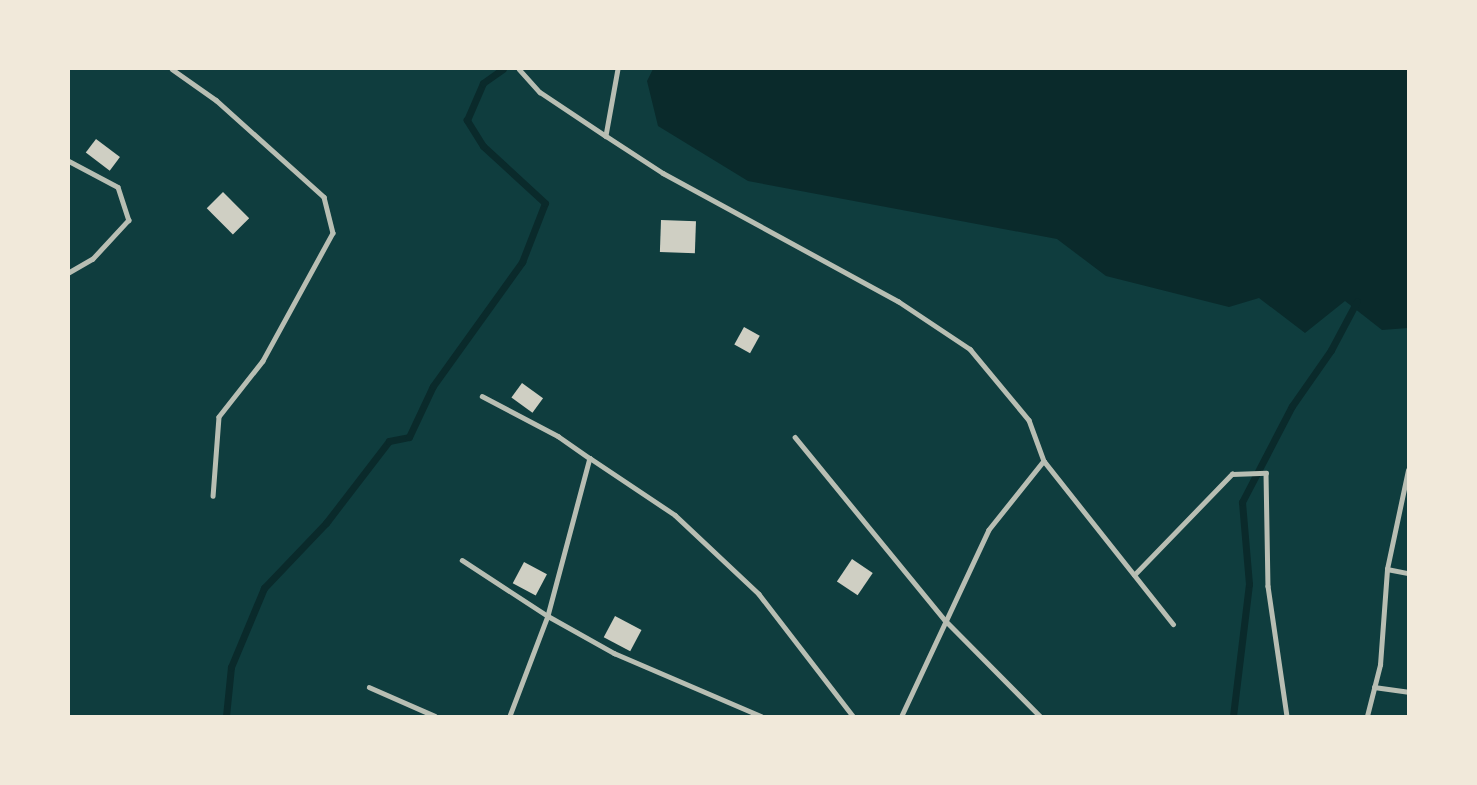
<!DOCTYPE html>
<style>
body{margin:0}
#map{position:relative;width:1477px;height:785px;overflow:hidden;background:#0f3d3e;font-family:Ubuntu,sans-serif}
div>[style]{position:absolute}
.water>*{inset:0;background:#0a2a2b}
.stream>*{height:7px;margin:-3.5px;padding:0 3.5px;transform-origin:3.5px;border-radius:3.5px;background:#0a2a2b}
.building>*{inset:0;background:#cfcfc3;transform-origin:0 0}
.service>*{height:4.5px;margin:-2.25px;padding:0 2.25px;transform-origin:2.25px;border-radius:2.25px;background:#b8beb3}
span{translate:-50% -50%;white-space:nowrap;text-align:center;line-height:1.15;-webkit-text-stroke:5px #f1e9da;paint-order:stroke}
.frame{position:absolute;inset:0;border:70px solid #f1e9da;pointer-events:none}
</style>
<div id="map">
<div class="water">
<div style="clip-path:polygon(653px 69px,1408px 69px,1408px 328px,1382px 330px,1345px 301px,1305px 333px,1259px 298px,1229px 307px,1106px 276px,1057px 239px,748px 181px,658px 126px,647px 81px)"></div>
</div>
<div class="stream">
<div style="left:226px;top:716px;width:49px;rotate:-84.2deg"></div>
<div style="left:231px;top:667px;width:86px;rotate:-67.3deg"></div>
<div style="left:264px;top:588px;width:90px;rotate:-46.4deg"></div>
<div style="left:326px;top:523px;width:103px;rotate:-52.5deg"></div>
<div style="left:389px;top:441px;width:20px;rotate:-11deg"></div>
<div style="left:409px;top:437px;width:56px;rotate:-64.8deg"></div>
<div style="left:433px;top:386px;width:153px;rotate:-54.3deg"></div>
<div style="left:522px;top:262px;width:63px;rotate:-68.7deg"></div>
<div style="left:545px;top:203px;width:84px;rotate:-137.4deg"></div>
<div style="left:483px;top:146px;width:31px;rotate:-122deg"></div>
<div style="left:467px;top:120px;width:40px;rotate:-66.6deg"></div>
<div style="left:483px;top:83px;width:24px;rotate:-35deg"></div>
<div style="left:1233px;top:716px;width:133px;rotate:-83.1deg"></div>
<div style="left:1249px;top:584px;width:82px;rotate:-94.9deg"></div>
<div style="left:1242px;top:502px;width:108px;rotate:-62.5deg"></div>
<div style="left:1292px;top:406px;width:68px;rotate:-55.1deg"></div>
<div style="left:1331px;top:350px;width:55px;rotate:-62deg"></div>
</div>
<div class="building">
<div style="left:96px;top:139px;width:30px;height:17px;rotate:37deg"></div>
<div style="left:223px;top:192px;width:37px;height:23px;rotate:45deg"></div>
<div style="left:661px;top:220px;width:35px;height:32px;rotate:2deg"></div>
<div style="left:744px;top:327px;width:18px;height:20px;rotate:29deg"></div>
<div style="left:522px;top:383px;width:26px;height:18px;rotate:36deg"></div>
<div style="left:852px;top:559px;width:25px;height:27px;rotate:34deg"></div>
<div style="left:524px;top:562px;width:26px;height:24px;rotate:28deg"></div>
<div style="left:615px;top:616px;width:30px;height:24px;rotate:28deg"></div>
</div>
<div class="service">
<div style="left:172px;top:69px;width:54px;rotate:35.2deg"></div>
<div style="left:216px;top:100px;width:145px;rotate:41.9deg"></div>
<div style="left:324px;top:197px;width:37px;rotate:76deg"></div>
<div style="left:333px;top:233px;width:146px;rotate:118.7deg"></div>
<div style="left:263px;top:361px;width:71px;rotate:128.2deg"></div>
<div style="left:219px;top:417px;width:79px;rotate:94.3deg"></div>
<div style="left:519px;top:69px;width:31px;rotate:48deg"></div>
<div style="left:540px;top:92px;width:79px;rotate:33.7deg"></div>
<div style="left:618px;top:69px;width:68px;rotate:100.2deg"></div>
<div style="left:606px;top:136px;width:68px;rotate:33deg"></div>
<div style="left:663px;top:173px;width:268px;rotate:28.6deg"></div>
<div style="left:898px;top:301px;width:87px;rotate:33.7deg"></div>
<div style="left:970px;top:349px;width:92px;rotate:50.3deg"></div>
<div style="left:1029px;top:420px;width:44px;rotate:69.9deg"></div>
<div style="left:1044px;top:461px;width:88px;rotate:128.6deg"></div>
<div style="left:989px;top:530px;width:205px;rotate:115.1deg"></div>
<div style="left:69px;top:161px;width:55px;rotate:28deg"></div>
<div style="left:118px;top:187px;width:35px;rotate:72deg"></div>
<div style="left:129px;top:220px;width:53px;rotate:132.7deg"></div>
<div style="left:93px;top:259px;width:28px;rotate:150deg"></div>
<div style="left:482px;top:396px;width:86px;rotate:27.8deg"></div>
<div style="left:558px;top:436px;width:39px;rotate:35deg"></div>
<div style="left:590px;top:458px;width:163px;rotate:104.9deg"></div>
<div style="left:548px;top:616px;width:107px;rotate:110.8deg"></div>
<div style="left:795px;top:437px;width:237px;rotate:50.7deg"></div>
<div style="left:945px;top:620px;width:135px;rotate:45.3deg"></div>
<div style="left:590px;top:458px;width:102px;rotate:33.8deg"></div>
<div style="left:675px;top:515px;width:115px;rotate:43.2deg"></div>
<div style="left:759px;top:594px;width:154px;rotate:52.4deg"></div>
<div style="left:1044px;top:461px;width:208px;rotate:51.6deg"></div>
<div style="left:462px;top:560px;width:103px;rotate:33.1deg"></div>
<div style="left:548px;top:616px;width:76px;rotate:29.3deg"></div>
<div style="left:614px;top:653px;width:160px;rotate:23.2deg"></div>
<div style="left:1387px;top:569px;width:21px;rotate:11deg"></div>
<div style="left:1134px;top:575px;width:141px;rotate:-45.9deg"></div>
<div style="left:1232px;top:474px;width:34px;rotate:-2deg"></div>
<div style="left:1266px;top:473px;width:113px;rotate:89deg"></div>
<div style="left:1268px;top:586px;width:131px;rotate:81.7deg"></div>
<div style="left:369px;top:687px;width:72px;rotate:23.7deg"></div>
<div style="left:1374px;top:687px;width:34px;rotate:8deg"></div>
<div style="left:1367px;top:716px;width:53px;rotate:-75.7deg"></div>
<div style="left:1380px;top:665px;width:96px;rotate:-85.8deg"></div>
<div style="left:1387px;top:569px;width:101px;rotate:-78deg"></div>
</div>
<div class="frame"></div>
</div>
